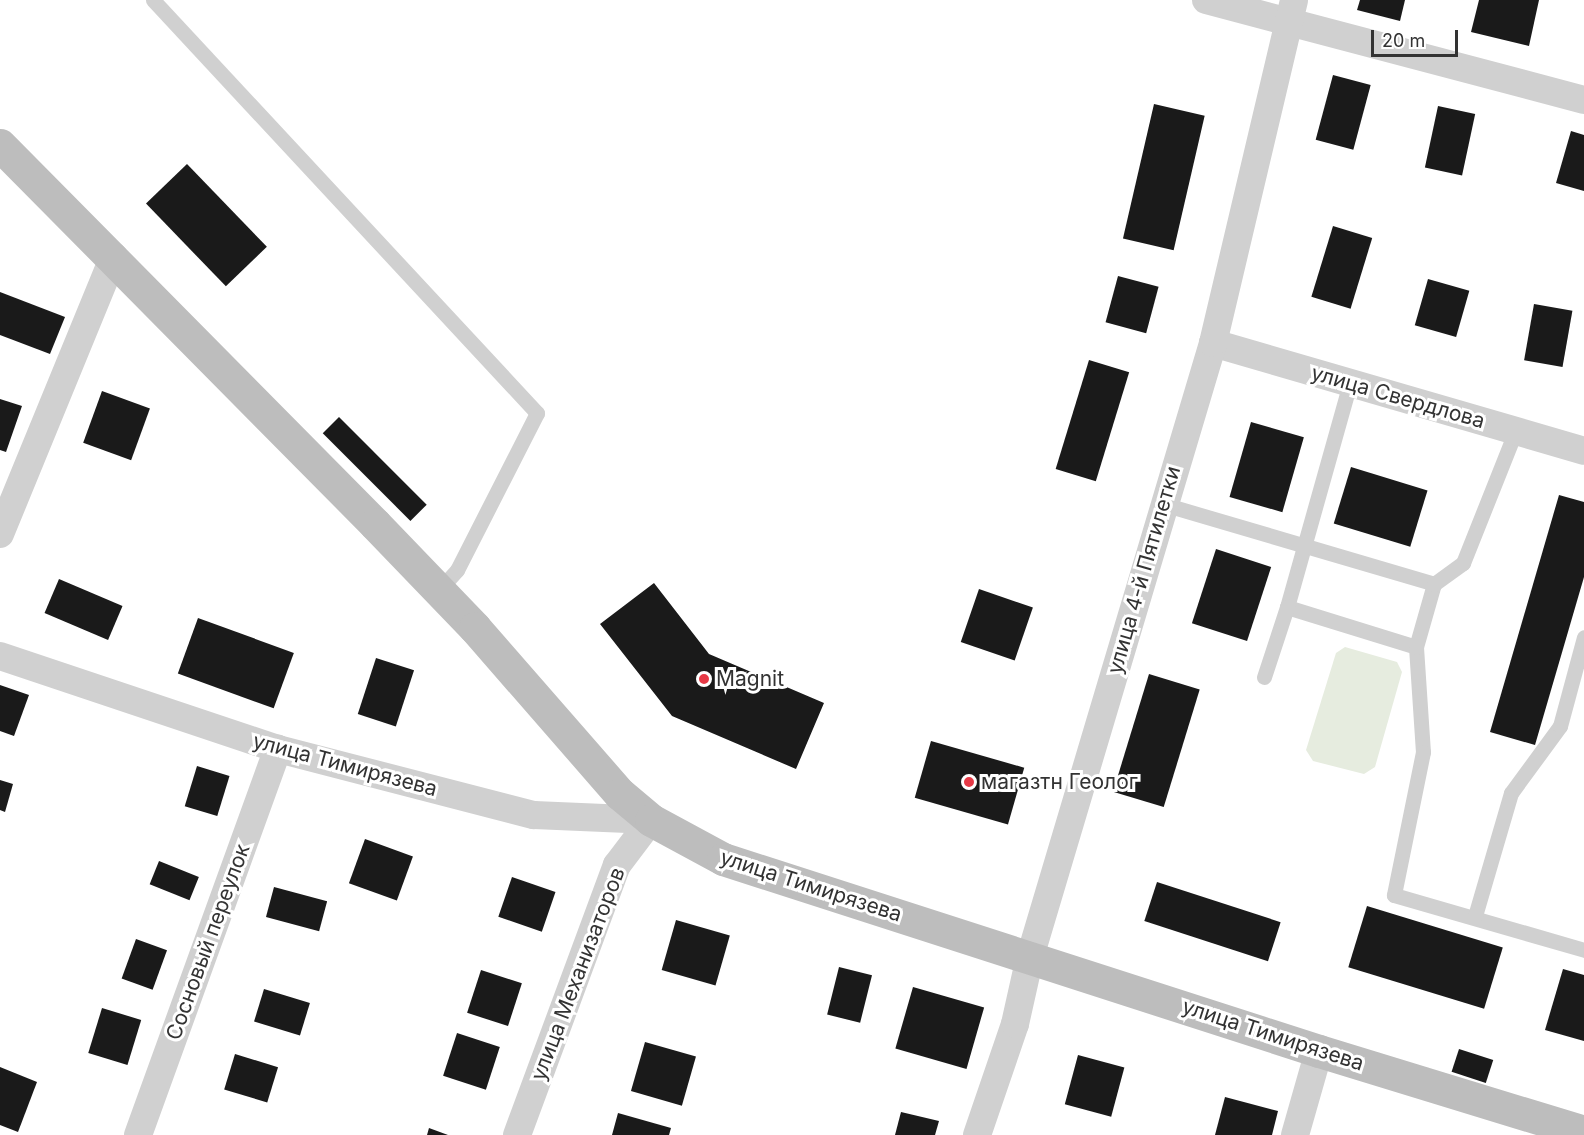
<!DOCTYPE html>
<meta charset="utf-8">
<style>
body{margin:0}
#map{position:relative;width:1584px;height:1135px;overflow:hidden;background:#fff;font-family:Inter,sans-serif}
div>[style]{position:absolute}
.green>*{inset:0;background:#e6ecdf}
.building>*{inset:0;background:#1a1a1a;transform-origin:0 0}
.lane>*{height:15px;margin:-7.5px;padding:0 7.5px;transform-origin:7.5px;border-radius:7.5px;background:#d0d0d0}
.street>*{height:28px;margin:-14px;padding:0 14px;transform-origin:14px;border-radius:14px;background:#d0d0d0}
.secondary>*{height:33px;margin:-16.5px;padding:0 16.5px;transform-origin:16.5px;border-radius:16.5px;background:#bdbdbd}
.dots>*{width:16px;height:16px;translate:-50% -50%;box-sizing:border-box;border:3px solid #fff;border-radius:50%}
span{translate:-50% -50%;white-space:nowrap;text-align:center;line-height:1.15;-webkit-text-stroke:6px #fff;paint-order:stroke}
.street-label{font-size:21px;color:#333}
.poi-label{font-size:21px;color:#333}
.left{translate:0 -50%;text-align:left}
.scale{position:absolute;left:1371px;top:30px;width:87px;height:27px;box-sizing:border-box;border:3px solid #333;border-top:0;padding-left:8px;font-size:18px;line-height:21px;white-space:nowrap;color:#333;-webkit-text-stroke:4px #fff;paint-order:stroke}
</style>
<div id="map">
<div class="green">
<div style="clip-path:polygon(1345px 647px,1397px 662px,1402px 672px,1375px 767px,1364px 774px,1313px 761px,1306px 750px,1336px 653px)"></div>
</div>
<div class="building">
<div style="clip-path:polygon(1360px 0,1405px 0,1400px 21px,1357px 10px)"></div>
<div style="clip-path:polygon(1479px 0,1539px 0,1529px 46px,1471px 32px)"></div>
<div style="left:1333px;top:75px;width:39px;height:67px;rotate:15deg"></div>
<div style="left:1154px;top:104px;width:52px;height:138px;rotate:13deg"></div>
<div style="left:1438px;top:106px;width:38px;height:63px;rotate:12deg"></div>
<div style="clip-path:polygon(1571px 131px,1584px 135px,1584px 191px,1556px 183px)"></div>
<div style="left:187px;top:164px;width:115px;height:57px;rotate:46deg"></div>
<div style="left:1333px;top:226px;width:41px;height:74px;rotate:17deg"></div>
<div style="left:1118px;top:276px;width:42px;height:48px;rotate:15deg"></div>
<div style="left:1428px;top:279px;width:43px;height:48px;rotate:16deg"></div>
<div style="clip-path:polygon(0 292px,65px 317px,50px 354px,0 335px)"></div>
<div style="left:1534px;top:304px;width:39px;height:57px;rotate:10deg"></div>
<div style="left:1089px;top:360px;width:42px;height:114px;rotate:17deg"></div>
<div style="left:102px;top:391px;width:51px;height:55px;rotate:20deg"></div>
<div style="clip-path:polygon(0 399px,22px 406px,6px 452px,0 450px)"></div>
<div style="left:339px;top:417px;width:124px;height:23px;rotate:45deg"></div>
<div style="left:1251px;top:422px;width:55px;height:78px;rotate:16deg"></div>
<div style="left:1351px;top:467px;width:80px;height:59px;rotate:17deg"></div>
<div style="clip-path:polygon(1559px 495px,1584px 502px,1584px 577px,1535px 745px,1490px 732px)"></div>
<div style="left:1216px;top:549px;width:58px;height:78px;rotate:18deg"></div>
<div style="left:59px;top:579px;width:69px;height:37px;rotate:23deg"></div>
<div style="clip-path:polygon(654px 583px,709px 654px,824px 703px,796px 769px,672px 716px,600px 624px)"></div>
<div style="left:979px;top:589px;width:57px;height:56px;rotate:19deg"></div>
<div style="left:198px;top:618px;width:102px;height:59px;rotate:20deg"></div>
<div style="left:376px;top:658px;width:40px;height:59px;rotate:18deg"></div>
<div style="left:1149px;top:674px;width:53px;height:123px;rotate:17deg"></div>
<div style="clip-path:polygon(0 685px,29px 695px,14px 736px,0 731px)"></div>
<div style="left:931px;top:741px;width:97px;height:59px;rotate:16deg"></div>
<div style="left:197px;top:766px;width:34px;height:42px;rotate:17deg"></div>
<div style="clip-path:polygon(0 780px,13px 784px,5px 812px,0 810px)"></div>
<div style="left:365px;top:839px;width:51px;height:47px;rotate:20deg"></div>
<div style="left:159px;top:861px;width:43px;height:25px;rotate:22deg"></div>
<div style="left:512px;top:877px;width:46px;height:42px;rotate:19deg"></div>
<div style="left:1157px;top:882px;width:130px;height:41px;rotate:18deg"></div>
<div style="left:274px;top:887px;width:55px;height:31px;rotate:15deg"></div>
<div style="left:1367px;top:906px;width:142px;height:64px;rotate:17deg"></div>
<div style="left:676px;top:920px;width:56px;height:52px;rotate:16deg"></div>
<div style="left:136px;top:939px;width:33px;height:42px;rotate:20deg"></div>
<div style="left:839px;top:967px;width:34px;height:49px;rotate:14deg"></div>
<div style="clip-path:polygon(1563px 969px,1584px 975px,1584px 1041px,1545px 1030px)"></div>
<div style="left:481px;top:970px;width:43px;height:45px;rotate:18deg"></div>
<div style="left:913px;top:987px;width:74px;height:64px;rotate:16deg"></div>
<div style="left:264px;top:989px;width:48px;height:34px;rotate:17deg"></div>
<div style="left:102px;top:1008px;width:41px;height:47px;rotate:17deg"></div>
<div style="left:457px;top:1033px;width:45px;height:45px;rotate:18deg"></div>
<div style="left:645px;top:1042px;width:53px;height:51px;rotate:16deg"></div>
<div style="left:1459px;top:1049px;width:36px;height:24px;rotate:18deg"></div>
<div style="left:235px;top:1054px;width:45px;height:37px;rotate:17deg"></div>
<div style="left:1078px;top:1055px;width:48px;height:51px;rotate:15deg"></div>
<div style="clip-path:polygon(0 1067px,37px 1082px,18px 1132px,0 1125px)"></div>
<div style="clip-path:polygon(1225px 1097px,1278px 1111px,1272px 1135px,1215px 1135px)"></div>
<div style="clip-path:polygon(901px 1112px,939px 1121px,935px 1135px,895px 1135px)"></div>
<div style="clip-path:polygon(618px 1113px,671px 1128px,669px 1135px,612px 1135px)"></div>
<div style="clip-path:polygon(429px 1128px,448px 1135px,427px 1135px)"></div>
</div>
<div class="lane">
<div style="left:153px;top:0;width:564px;rotate:47.08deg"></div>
<div style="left:537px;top:413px;width:176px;rotate:117deg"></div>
<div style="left:457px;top:570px;width:27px;rotate:132deg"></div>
<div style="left:1350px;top:383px;width:233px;rotate:105.7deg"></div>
<div style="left:1287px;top:607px;width:135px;rotate:17.2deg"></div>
<div style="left:1416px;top:647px;width:105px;rotate:86.2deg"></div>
<div style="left:1423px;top:752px;width:146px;rotate:101.5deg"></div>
<div style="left:1394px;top:895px;width:198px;rotate:16.1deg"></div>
<div style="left:1163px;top:504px;width:283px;rotate:16.4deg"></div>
<div style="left:1416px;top:647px;width:66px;rotate:-74.1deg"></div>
<div style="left:1434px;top:584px;width:36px;rotate:-36deg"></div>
<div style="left:1463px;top:563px;width:143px;rotate:-68.3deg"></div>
<div style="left:1264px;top:677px;width:74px;rotate:-71.8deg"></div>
<div style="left:1475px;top:916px;width:128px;rotate:-73.7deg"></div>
<div style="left:1511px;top:793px;width:83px;rotate:-53.8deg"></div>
<div style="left:1560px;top:726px;width:92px;rotate:-74.9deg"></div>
</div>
<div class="street">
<div style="left:1206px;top:0;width:391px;rotate:14.8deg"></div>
<div style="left:1213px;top:343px;width:386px;rotate:16.2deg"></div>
<div style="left:0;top:534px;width:300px;rotate:-67.7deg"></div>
<div style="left:0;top:656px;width:293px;rotate:18.5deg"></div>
<div style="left:278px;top:749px;width:264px;rotate:14.5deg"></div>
<div style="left:534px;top:815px;width:117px;rotate:2.4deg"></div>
<div style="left:138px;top:1135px;width:411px;rotate:-70.1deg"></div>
<div style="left:517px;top:1135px;width:288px;rotate:-69.7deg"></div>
<div style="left:617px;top:865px;width:56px;rotate:-52.9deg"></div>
<div style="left:977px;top:1135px;width:117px;rotate:-71.1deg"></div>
<div style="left:1015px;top:1024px;width:69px;rotate:-77.4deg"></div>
<div style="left:1030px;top:957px;width:641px;rotate:-73.4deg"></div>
<div style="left:1213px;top:343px;width:352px;rotate:-76.7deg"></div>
<div style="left:1295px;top:1135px;width:87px;rotate:-74.1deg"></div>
</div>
<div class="secondary">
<div style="left:0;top:145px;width:533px;rotate:45.3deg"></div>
<div style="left:375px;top:524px;width:144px;rotate:46.1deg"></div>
<div style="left:475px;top:628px;width:220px;rotate:48.9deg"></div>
<div style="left:620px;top:794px;width:40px;rotate:40deg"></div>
<div style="left:651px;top:820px;width:82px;rotate:28.4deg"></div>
<div style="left:723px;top:859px;width:626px;rotate:17.86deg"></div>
<div style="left:1319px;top:1051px;width:277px;rotate:17deg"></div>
</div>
<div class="dots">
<div style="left:704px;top:679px;background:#e63946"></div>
<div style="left:969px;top:782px;background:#e63946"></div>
</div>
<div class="street-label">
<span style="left:1398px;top:397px;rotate:16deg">улица Свердлова</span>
<span style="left:1144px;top:570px;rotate:-74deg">улица 4-й Пятилетки</span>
<span style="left:345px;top:765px;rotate:15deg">улица Тимирязева</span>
<span style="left:811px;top:886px;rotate:18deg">улица Тимирязева</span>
<span style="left:208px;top:942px;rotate:-70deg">Сосновый переулок</span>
<span style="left:578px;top:974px;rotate:-69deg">улица Механизаторов</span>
<span style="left:1273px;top:1035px;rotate:18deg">улица Тимирязева</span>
</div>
<div class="poi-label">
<span class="left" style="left:716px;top:679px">Magnit</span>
<span class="left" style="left:981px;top:782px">магазтн Геолог</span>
</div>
<div class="scale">20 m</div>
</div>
